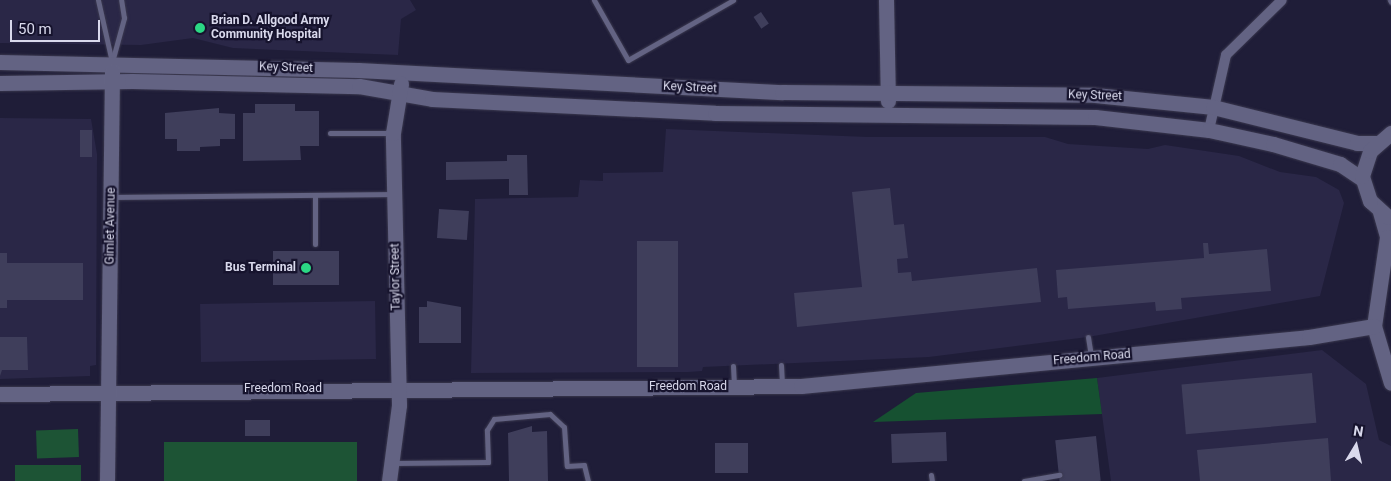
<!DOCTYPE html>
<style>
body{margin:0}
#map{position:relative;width:1391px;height:481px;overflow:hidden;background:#1f1d38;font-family:Roboto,sans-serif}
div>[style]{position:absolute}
.built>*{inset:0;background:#2a2747;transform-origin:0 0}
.green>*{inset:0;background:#1d5435;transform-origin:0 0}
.forest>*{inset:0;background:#165131}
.building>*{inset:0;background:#3f3e5b;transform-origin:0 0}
.roads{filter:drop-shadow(0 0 1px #3b394f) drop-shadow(0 0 1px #3b394f)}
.lane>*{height:5px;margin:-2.5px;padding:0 2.5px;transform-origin:2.5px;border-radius:2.5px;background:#636383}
.street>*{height:10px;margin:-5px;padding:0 5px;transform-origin:5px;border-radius:5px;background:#636383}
.secondary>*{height:15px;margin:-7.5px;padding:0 7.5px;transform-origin:7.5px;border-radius:7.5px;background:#636383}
.dots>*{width:14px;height:14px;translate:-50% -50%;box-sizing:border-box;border:2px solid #16132d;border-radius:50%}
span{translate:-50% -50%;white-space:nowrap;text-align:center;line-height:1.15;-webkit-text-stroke:4.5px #16132d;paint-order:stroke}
.poi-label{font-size:12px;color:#d9d9ec;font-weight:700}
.left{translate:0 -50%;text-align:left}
.right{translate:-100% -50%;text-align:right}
.street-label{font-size:12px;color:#d9d9ec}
.north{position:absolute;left:1331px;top:421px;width:50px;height:50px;-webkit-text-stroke:4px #16132d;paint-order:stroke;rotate:9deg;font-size:14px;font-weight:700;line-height:20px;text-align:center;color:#d9d9ec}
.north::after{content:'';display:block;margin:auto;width:18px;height:22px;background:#d9d9ec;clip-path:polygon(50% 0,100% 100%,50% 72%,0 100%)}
.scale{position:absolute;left:10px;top:20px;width:90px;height:22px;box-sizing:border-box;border:2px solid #d9d9ec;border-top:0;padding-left:6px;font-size:15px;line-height:18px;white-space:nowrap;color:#d9d9ec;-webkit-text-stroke:4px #16132d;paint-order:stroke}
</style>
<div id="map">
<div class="built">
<div style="clip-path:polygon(0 0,410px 0,416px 10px,401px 19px,398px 55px,233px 48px,193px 38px,141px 45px,0 43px)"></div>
<div style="clip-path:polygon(0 118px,91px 119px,97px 154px,96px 365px,90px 366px,90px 376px,0 379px)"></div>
<div style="clip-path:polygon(666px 129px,868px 137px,1045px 137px,1068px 144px,1148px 149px,1165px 145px,1239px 156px,1280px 172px,1316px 177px,1339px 190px,1344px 203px,1320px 296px,1088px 337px,929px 357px,703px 367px,702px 371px,688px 372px,471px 373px,475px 199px,578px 197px,580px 180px,603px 181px,603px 173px,663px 172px)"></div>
<div style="left:375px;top:301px;width:58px;height:175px;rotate:89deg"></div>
<div style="clip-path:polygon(1322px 350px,1366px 384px,1379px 440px,1391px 446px,1391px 481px,1111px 481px,1097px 378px)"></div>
</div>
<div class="green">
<div style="left:78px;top:429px;width:28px;height:42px;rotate:88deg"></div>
<div style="left:164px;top:442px;width:193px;height:39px"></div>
<div style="left:15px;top:465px;width:66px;height:16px"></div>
</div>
<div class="forest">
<div style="clip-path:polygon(1097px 378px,1102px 414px,873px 422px,916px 393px)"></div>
</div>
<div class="building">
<div style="left:761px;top:12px;width:14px;height:9px;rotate:56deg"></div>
<div style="clip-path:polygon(255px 104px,295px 104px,295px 111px,319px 111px,319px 146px,300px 146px,301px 160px,243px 161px,243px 113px,255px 113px)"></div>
<div style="clip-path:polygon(219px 108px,219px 113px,235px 114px,235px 139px,220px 139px,220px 146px,200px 147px,200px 151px,177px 151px,177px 139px,165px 139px,165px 113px)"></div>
<div style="left:80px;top:130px;width:12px;height:27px"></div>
<div style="clip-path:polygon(507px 155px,527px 155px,528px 195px,509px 195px,509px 179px,446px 180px,446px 162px,507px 161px)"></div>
<div style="clip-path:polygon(890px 188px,894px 225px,904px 224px,908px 258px,897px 259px,898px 273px,911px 272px,912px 281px,1037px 268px,1041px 302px,797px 327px,794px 293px,862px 287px,852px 192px)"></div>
<div style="left:439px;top:209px;width:30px;height:29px;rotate:4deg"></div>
<div style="left:637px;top:241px;width:41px;height:126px"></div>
<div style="clip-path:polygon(1203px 243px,1208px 243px,1209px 254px,1267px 249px,1271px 291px,1181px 298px,1182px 309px,1156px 311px,1155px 302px,1068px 309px,1067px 297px,1058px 298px,1056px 270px,1204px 258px)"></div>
<div style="left:273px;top:251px;width:66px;height:34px"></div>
<div style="clip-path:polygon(0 253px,7px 253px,7px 263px,83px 263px,83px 300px,7px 300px,7px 308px,0 308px)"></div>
<div style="clip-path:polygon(427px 301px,461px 307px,461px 343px,419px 343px,419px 307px,427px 307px)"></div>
<div style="clip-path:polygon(0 337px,27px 337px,28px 370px,2px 370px,0 376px)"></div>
<div style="left:1312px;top:373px;width:50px;height:131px;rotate:85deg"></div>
<div style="left:245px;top:420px;width:25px;height:16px"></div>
<div style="clip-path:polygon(532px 426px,532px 432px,547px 431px,548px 481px,509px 481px,508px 433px)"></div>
<div style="left:946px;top:432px;width:29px;height:55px;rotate:88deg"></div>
<div style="left:1096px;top:436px;width:45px;height:41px;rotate:84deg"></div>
<div style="clip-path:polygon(1328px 438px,1331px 481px,1200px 481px,1197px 450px)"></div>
<div style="left:715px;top:443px;width:33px;height:30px"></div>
</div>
<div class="roads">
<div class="lane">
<div style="left:98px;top:0;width:64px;rotate:77.3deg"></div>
<div style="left:594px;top:0;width:69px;rotate:60.5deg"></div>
<div style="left:628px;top:60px;width:121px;rotate:-29.7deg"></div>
<div style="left:1390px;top:0;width:2px;rotate:63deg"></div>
<div style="left:112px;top:62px;width:46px;rotate:-74.7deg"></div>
<div style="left:124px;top:18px;width:18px;rotate:-99deg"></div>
<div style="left:330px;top:133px;width:62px"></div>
<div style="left:315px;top:195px;width:49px;rotate:90deg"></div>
<div style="left:112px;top:197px;width:282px;rotate:-0.6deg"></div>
<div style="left:1088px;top:337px;width:19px;rotate:81deg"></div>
<div style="left:781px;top:365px;width:20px;rotate:87deg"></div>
<div style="left:733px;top:366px;width:20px;rotate:87deg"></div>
<div style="left:394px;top:463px;width:94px;rotate:-0.6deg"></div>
<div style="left:488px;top:462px;width:32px;rotate:-92deg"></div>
<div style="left:487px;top:430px;width:13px;rotate:-58deg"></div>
<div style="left:494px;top:419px;width:56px;rotate:-5.1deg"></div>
<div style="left:550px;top:414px;width:19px;rotate:43deg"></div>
<div style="left:564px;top:427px;width:39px;rotate:86deg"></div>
<div style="left:567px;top:466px;width:17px;rotate:-3deg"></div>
<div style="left:584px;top:465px;width:16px;rotate:76deg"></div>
<div style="left:931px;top:475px;width:6px;rotate:81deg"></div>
<div style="left:1024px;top:481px;width:36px;rotate:-10deg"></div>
</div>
<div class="street">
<div style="left:1209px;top:130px;width:77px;rotate:-77.2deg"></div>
<div style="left:1226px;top:55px;width:78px;rotate:-44.5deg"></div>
</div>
<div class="secondary">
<div style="left:886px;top:0;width:101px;rotate:88.9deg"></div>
<div style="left:0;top:62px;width:358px;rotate:1.3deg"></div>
<div style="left:358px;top:70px;width:425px;rotate:3deg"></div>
<div style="left:782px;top:92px;width:313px;rotate:0.5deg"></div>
<div style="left:1095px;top:95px;width:119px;rotate:5.8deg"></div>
<div style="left:1213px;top:107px;width:148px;rotate:14deg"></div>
<div style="left:1357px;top:143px;width:19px"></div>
<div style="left:0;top:83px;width:132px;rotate:-0.9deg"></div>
<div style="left:132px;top:81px;width:227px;rotate:1.3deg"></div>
<div style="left:359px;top:86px;width:74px;rotate:10.1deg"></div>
<div style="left:432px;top:99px;width:283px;rotate:2.8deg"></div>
<div style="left:715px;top:113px;width:380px;rotate:0.6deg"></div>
<div style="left:1095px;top:117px;width:115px;rotate:6.5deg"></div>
<div style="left:1209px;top:130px;width:66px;rotate:12.3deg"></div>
<div style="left:1273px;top:144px;width:70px;rotate:16.6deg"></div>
<div style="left:1340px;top:164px;width:27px;rotate:34deg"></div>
<div style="left:1380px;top:212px;width:26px;rotate:74deg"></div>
<div style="left:1387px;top:237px;width:90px;rotate:98.3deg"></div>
<div style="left:1374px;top:326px;width:59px;rotate:73.4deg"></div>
<div style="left:1388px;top:217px;width:24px;rotate:-138deg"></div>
<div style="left:1370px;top:201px;width:26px;rotate:-108deg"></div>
<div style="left:1362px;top:176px;width:26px;rotate:-72deg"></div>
<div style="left:1370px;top:151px;width:28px;rotate:-41deg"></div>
<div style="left:0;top:394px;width:801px;rotate:-0.57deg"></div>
<div style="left:801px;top:386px;width:510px;rotate:-5.51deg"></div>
<div style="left:1309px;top:337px;width:66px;rotate:-9.6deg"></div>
<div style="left:107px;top:481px;width:410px;rotate:-89.3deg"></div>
<div style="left:389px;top:481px;width:77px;rotate:-82.5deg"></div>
<div style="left:399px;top:405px;width:272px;rotate:-91.3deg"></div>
<div style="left:393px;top:133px;width:50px;rotate:-80.7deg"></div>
</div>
</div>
<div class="dots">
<div style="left:200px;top:28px;background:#2bd884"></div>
<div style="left:306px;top:268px;background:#2bd884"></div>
</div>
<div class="poi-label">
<span class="left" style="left:211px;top:28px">Brian D. Allgood Army<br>Community Hospital</span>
<span class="right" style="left:296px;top:268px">Bus Terminal</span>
</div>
<div class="street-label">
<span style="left:286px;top:68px;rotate:2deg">Key Street</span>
<span style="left:690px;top:88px;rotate:3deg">Key Street</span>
<span style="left:1095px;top:96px;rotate:2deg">Key Street</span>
<span style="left:111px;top:226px;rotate:-89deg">Gimlet Avenue</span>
<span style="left:396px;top:277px;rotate:-91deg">Taylor Street</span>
<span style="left:1092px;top:358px;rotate:-5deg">Freedom Road</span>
<span style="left:688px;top:387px">Freedom Road</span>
<span style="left:283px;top:389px">Freedom Road</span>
</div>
<div class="north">N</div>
<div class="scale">50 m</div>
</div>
